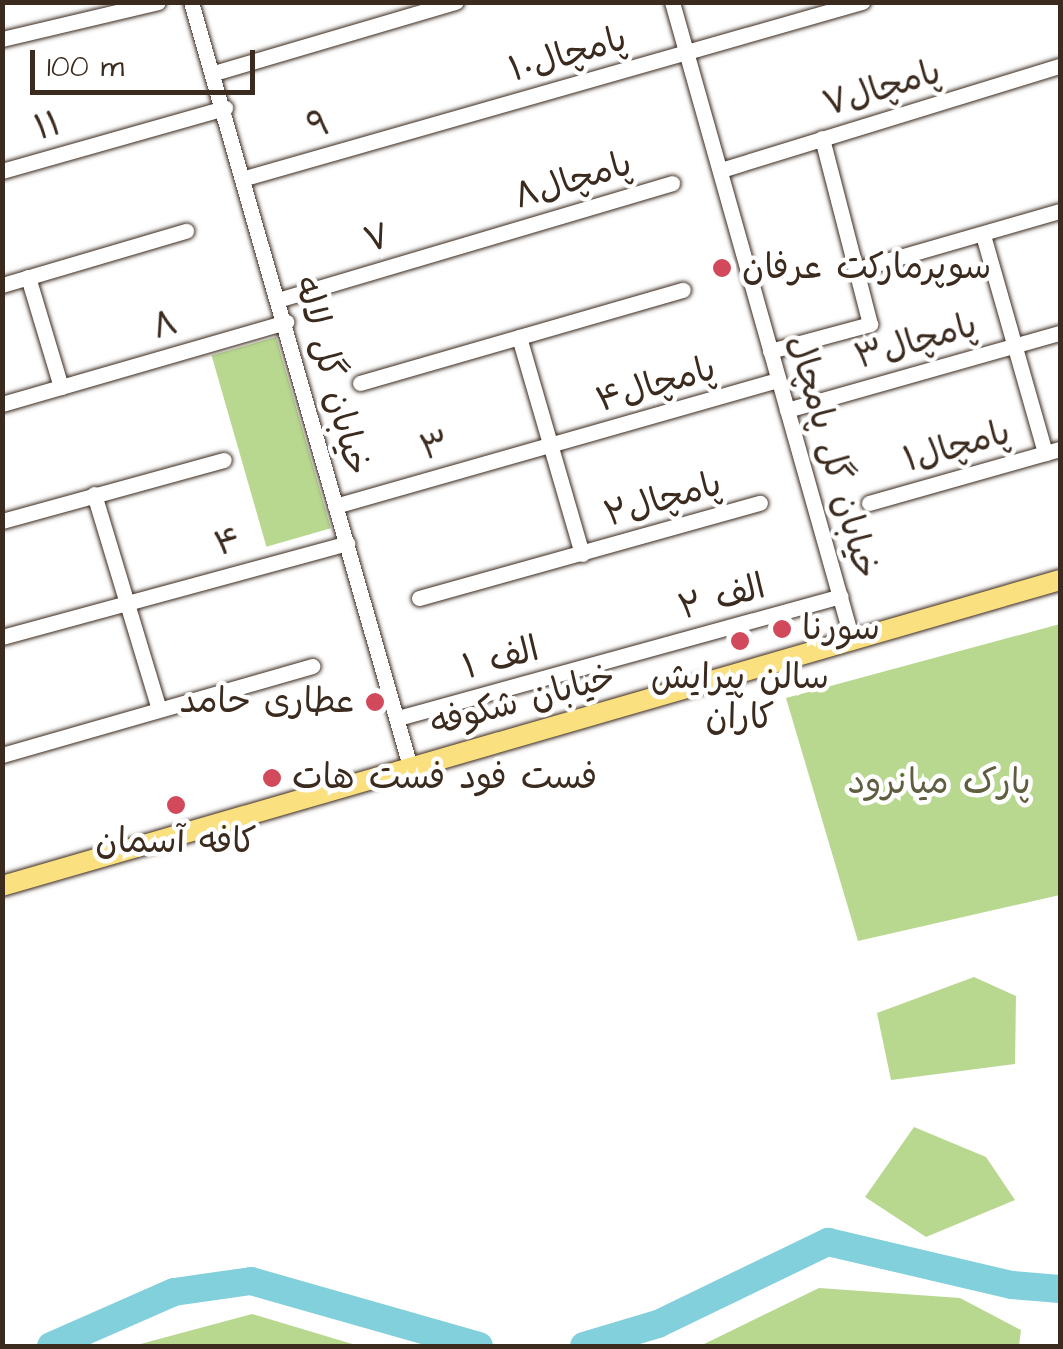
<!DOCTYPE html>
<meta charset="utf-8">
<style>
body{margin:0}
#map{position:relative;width:1063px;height:1349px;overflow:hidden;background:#fff;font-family:"Architects Daughter","Playpen Sans Arabic",sans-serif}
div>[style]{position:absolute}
.green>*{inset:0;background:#b8d890;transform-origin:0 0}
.river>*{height:28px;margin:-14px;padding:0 14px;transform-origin:14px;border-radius:14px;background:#81d0dc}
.roads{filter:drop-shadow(0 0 2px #3b2a1e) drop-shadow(0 0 2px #3b2a1e)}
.minor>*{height:15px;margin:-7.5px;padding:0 7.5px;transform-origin:7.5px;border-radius:7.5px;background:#fff}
.major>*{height:20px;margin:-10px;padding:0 10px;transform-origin:10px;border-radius:10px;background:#fbe080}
.dots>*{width:28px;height:28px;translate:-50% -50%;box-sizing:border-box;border:5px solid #fff;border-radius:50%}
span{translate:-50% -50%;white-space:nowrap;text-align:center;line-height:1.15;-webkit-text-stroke:9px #fff;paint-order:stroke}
.street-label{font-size:35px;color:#3b2a1e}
.poi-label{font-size:35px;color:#3b2a1e}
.left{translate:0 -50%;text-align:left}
.right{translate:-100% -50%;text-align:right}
.park-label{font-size:35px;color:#605e40}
.frame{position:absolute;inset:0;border:5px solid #3b2a1e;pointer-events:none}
.scale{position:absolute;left:30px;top:50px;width:225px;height:45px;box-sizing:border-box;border:5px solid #3b2a1e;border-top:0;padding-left:12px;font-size:30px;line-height:35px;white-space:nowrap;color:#3b2a1e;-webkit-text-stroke:8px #fff;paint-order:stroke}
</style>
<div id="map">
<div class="green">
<div style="left:276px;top:337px;width:199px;height:67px;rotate:74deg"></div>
<div style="clip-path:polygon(1060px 624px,1060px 895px,858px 941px,786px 698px)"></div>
<div style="clip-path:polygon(974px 977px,1016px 996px,1015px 1064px,891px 1080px,877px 1013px)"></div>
<div style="clip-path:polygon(914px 1127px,986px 1157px,1015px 1200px,926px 1237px,865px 1197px)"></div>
<div style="clip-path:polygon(819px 1288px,960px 1298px,1021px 1330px,1019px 1346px,700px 1346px)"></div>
<div style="clip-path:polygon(252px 1314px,359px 1346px,133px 1346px)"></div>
</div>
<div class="river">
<div style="left:51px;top:1346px;width:134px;rotate:-23.7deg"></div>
<div style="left:174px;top:1292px;width:78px;rotate:-8.1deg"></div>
<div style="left:251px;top:1281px;width:237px;rotate:15.9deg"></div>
<div style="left:584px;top:1346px;width:77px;rotate:-16.6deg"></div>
<div style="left:658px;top:1324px;width:189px;rotate:-25.8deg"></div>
<div style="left:828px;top:1242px;width:189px;rotate:13.2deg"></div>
<div style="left:1012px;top:1285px;width:48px;rotate:4.8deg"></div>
</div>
<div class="roads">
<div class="minor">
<div style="left:191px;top:2px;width:795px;rotate:74.01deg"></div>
<div style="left:672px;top:2px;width:663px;rotate:74.24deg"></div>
<div style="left:2px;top:39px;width:160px;rotate:-13.3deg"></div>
<div style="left:214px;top:73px;width:252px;rotate:-16.4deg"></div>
<div style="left:721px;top:170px;width:355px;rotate:-17.1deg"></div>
<div style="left:2px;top:171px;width:232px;rotate:-15.8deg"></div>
<div style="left:245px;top:178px;width:642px;rotate:-15.92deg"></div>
<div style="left:983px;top:235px;width:227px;rotate:74.1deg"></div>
<div style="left:855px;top:270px;width:213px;rotate:-16.1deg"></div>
<div style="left:28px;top:277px;width:115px;rotate:73.3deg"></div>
<div style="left:2px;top:285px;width:192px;rotate:-16.4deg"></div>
<div style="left:281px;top:299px;width:408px;rotate:-16.5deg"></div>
<div style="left:519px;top:337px;width:226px;rotate:73.8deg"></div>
<div style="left:770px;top:351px;width:104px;rotate:-15.1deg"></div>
<div style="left:870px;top:324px;width:192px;rotate:-104.5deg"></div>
<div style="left:360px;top:383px;width:336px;rotate:-16.1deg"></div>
<div style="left:2px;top:404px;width:296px;rotate:-16.1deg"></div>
<div style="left:787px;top:410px;width:284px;rotate:-15.8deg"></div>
<div style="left:94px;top:494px;width:225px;rotate:73.2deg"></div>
<div style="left:869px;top:503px;width:198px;rotate:-15.8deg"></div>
<div style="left:335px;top:506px;width:461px;rotate:-15.9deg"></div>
<div style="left:2px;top:521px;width:230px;rotate:-15.4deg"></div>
<div style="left:419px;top:598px;width:354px;rotate:-15.6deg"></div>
<div style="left:2px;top:637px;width:358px;rotate:-15.2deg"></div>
<div style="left:398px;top:718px;width:459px;rotate:-15.4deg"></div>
<div style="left:2px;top:755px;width:323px;rotate:-16deg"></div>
</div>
<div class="major">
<div style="left:2px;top:886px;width:1101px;rotate:-16.13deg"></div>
</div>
</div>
<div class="dots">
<div style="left:722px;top:268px;background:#d1495b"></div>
<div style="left:782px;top:629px;background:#d1495b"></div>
<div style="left:740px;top:641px;background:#d1495b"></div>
<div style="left:375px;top:702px;background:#d1495b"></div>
<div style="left:272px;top:778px;background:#d1495b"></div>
<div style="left:176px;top:805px;background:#d1495b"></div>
</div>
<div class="street-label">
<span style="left:568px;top:55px;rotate:-16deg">پامچال۱۰</span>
<span style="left:882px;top:89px;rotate:-17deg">پامچال۷</span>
<span style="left:319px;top:126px;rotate:-16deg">۹</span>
<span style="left:48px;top:127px;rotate:-16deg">۱۱</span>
<span style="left:573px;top:181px;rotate:-17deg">پامچال۸</span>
<span style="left:377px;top:239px;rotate:-17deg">۷</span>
<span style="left:165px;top:326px;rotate:-16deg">۸</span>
<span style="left:916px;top:342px;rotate:-16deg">پامچال۳</span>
<span style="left:331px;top:376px;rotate:75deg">خیابان گل لاله</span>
<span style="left:656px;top:385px;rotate:-16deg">پامچال۴</span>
<span style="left:435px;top:447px;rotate:-15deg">۳</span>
<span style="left:957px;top:447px;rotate:-16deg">پامچال۱</span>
<span style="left:832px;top:457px;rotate:74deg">خیابان گل پامچال</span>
<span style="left:663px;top:500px;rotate:-16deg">پامچال۲</span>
<span style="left:228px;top:543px;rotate:-15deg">۴</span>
<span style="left:722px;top:598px;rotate:-15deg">۲ الف</span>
<span style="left:501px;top:659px;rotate:-15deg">۱ الف</span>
<span style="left:523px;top:701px;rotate:-15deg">خیابان شکوفه</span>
</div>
<div class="poi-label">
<span class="left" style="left:742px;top:268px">سوپرمارکت عرفان</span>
<span class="left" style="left:802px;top:629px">سورنا</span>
<span style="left:740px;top:698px">سالن پیرایش<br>کاران</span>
<span class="right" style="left:355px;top:702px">عطاری حامد</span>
<span class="left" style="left:292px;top:778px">فست فود فست هات</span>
<span style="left:176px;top:842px">کافه آسمان</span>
</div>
<div class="park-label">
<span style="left:939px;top:783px">پارک میانرود</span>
</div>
<div class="frame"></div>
<div class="scale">100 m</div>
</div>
